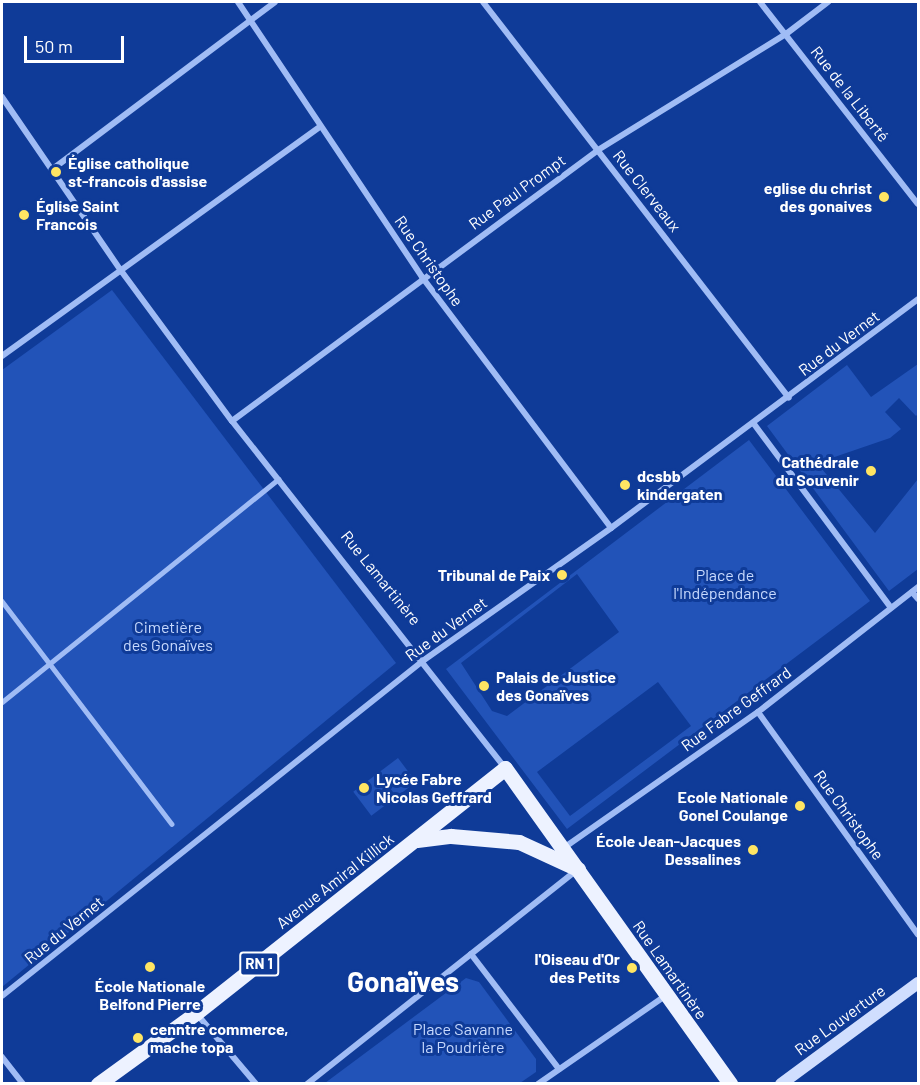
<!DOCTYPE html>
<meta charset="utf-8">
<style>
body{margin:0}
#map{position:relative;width:920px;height:1085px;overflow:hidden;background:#0f3b98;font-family:Barlow,sans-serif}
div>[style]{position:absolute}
.green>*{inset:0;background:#2253b8;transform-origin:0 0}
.lane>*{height:4.5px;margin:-2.25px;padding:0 2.25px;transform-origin:2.25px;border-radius:2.25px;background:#a0bcf5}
.street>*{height:6px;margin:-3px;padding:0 3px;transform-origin:3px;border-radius:3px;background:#a0bcf5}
.secondary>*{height:12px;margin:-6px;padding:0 6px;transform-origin:6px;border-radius:6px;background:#d0defe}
.primary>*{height:15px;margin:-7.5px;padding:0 7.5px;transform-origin:7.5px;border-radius:7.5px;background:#edf2ff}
.dots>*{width:16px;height:16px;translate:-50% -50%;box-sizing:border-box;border:3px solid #0f3b98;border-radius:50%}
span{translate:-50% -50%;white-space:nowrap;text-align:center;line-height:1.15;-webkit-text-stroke:6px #0f3b98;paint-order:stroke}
.shield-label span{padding:2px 4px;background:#0f3b98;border:2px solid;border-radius:4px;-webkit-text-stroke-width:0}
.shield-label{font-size:15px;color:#fff;font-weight:700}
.street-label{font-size:16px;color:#fff}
.poi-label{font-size:16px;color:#fff;font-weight:700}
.left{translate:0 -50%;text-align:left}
.right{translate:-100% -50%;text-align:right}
.park-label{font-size:16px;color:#c8dafe}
.town-label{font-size:28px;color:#fff;font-weight:700}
.frame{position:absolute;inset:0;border:3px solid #fff;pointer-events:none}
.scale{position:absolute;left:24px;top:36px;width:100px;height:27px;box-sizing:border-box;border:3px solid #fff;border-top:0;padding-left:8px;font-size:18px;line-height:21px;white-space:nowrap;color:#fff;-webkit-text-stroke:4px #0f3b98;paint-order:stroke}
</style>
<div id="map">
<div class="green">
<div style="clip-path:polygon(112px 290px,396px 663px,2px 987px,2px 370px)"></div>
<div style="clip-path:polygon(918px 364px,918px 414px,916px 416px,899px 398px,885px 412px,901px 429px,890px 438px,817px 463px,875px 533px,918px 479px,918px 569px,889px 591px,767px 426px,847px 365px,871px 397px)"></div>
<div style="clip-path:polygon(evenodd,749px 440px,870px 601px,567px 829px,446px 669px,749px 440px,577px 574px,619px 632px,507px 716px,492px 711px,461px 663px,577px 574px,749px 440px,658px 682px,691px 726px,570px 816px,537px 772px,658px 682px)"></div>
<div style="left:398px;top:758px;width:30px;height:56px;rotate:53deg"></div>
<div style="clip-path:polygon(466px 978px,479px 982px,536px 1059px,536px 1072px,520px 1083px,325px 1083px)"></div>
</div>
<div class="lane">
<div style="left:2px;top:601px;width:280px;rotate:52.7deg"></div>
<div style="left:2px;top:702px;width:355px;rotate:-38.9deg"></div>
</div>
<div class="street">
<div style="left:238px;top:2px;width:331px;rotate:56.2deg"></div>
<div style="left:422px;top:277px;width:314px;rotate:53deg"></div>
<div style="left:483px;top:2px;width:500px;rotate:52.31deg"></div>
<div style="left:760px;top:2px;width:256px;rotate:52deg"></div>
<div style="left:2px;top:97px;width:212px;rotate:55.6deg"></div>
<div style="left:122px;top:272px;width:185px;rotate:53.6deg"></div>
<div style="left:232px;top:421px;width:442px;rotate:51.8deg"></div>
<div style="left:54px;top:168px;width:276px;rotate:-36.9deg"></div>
<div style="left:2px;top:356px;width:392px;rotate:-35.8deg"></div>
<div style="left:232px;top:421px;width:455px;rotate:-36.5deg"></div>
<div style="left:598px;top:150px;width:221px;rotate:-31.7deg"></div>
<div style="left:786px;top:34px;width:53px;rotate:-37.3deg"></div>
<div style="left:754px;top:424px;width:229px;rotate:53.3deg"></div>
<div style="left:912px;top:592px;width:9px;rotate:49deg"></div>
<div style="left:758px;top:712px;width:274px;rotate:54.3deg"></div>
<div style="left:565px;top:847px;width:236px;rotate:-35deg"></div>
<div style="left:758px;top:712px;width:203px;rotate:-38deg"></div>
<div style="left:471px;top:954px;width:145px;rotate:52.6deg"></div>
<div style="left:2px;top:996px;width:539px;rotate:-38.53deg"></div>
<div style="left:424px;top:660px;width:229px;rotate:-35.2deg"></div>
<div style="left:611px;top:528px;width:383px;rotate:-36.7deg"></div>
<div style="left:196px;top:1013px;width:93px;rotate:49.8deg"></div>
<div style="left:2px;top:1057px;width:34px;rotate:52deg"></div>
<div style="left:307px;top:1084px;width:345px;rotate:-38.4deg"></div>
<div style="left:538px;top:1084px;width:155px;rotate:-34.7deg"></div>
</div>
<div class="secondary">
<div style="left:781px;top:1084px;width:170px;rotate:-36.4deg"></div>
</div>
<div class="primary">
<div style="left:417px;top:840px;width:34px;rotate:-7deg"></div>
<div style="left:451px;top:836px;width:68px;rotate:5deg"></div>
<div style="left:519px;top:842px;width:65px;rotate:24.6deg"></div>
<div style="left:98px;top:1084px;width:121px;rotate:-35.9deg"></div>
<div style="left:196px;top:1013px;width:394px;rotate:-38.4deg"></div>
<div style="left:505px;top:768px;width:388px;rotate:54.5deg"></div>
</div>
<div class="dots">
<div style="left:56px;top:172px;background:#ffe563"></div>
<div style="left:884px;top:197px;background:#ffe563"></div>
<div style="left:24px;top:215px;background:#ffe563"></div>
<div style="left:871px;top:471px;background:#ffe563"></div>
<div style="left:625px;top:485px;background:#ffe563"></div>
<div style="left:562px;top:575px;background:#ffe563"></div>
<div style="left:484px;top:686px;background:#ffe563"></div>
<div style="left:364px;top:788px;background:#ffe563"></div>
<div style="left:800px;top:806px;background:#ffe563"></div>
<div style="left:753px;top:850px;background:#ffe563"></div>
<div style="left:150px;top:967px;background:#ffe563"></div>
<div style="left:632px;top:968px;background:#ffe563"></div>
<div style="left:138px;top:1038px;background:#ffe563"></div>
</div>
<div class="shield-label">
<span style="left:259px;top:964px">RN 1</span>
</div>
<div class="street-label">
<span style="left:850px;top:94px;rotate:52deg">Rue de la Liberté</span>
<span style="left:647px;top:191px;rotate:52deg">Rue Clerveaux</span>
<span style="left:517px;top:192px;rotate:-36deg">Rue Paul Prompt</span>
<span style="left:429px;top:261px;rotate:55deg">Rue Christophe</span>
<span style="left:839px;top:343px;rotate:-37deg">Rue du Vernet</span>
<span style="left:381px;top:578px;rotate:51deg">Rue Lamartinère</span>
<span style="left:446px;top:629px;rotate:-36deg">Rue du Vernet</span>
<span style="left:736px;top:709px;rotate:-36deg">Rue Fabre Geffrard</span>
<span style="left:849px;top:815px;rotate:54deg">Rue Christophe</span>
<span style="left:335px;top:881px;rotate:-38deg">Avenue Amiral Killick</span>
<span style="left:64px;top:930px;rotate:-39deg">Rue du Vernet</span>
<span style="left:670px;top:970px;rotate:55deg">Rue Lamartinère</span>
<span style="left:840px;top:1020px;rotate:-36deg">Rue Louverture</span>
</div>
<div class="poi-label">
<span class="left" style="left:68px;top:172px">Église catholique<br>st-francois d'assise</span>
<span class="right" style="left:872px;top:197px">eglise du christ<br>des gonaives</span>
<span class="left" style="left:36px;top:215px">Église Saint<br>Francois</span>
<span class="right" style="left:859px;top:471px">Cathédrale<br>du Souvenir</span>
<span class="left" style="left:637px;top:485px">dcsbb<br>kindergaten</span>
<span class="right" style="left:550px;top:575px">Tribunal de Paix</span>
<span class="left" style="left:496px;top:686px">Palais de Justice<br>des Gonaïves</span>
<span class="left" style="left:376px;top:788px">Lycée Fabre<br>Nicolas Geffrard</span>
<span class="right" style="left:788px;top:806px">Ecole Nationale<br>Gonel Coulange</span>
<span class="right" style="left:741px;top:850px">École Jean-Jacques<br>Dessalines</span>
<span class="right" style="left:620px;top:968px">l'Oiseau d'Or<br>des Petits</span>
<span style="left:150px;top:995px">École Nationale<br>Belfond Pierre</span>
<span class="left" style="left:150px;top:1038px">cenntre commerce,<br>mache topa</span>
</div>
<div class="park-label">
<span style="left:725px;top:584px">Place de<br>l'Indépendance</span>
<span style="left:168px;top:636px">Cimetière<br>des Gonaïves</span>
<span style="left:463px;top:1038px">Place Savanne<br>la Poudrière</span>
</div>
<div class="town-label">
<span style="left:403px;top:981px">Gonaïves</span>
</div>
<div class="frame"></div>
<div class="scale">50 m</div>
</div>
